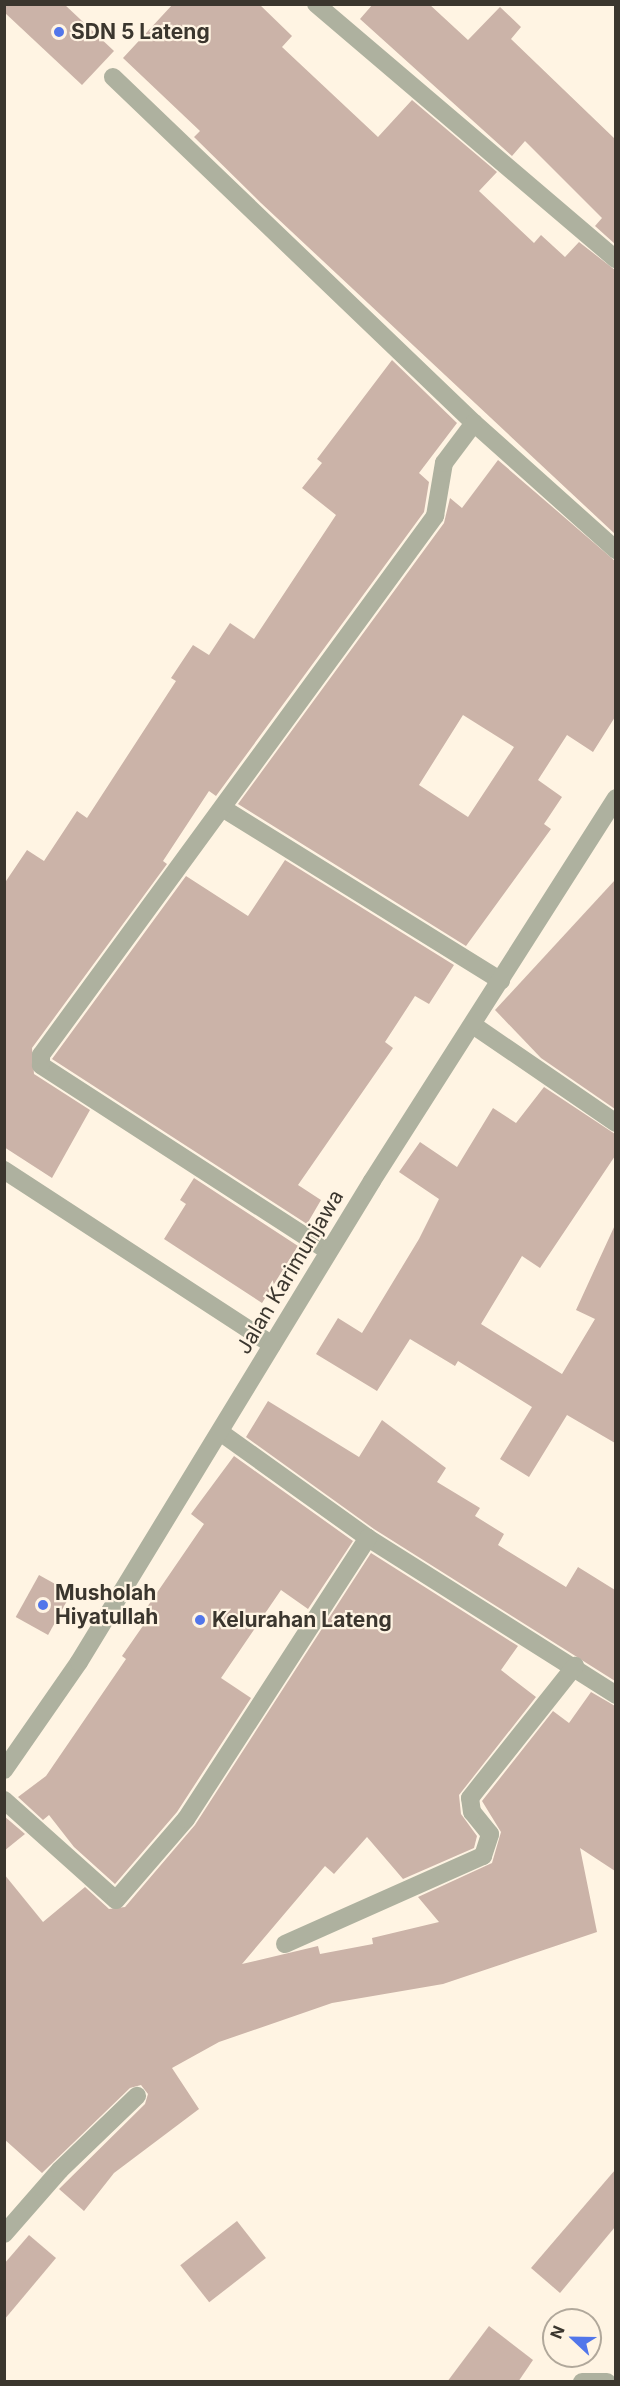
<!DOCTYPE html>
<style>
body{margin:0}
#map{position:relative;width:620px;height:2386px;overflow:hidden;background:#fff4e3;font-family:Inter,sans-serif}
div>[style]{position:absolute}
.building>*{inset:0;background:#cbb3a8;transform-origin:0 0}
.minor>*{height:18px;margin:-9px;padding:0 9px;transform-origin:9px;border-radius:9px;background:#aeb19f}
.dots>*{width:16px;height:16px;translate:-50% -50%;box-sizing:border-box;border:3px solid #fff4e3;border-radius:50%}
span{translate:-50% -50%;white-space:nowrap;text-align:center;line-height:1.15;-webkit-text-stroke:4.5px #fff4e3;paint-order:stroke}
.poi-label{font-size:21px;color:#3b362e;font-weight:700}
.left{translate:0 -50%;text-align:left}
.street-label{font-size:21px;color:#3b362e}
.frame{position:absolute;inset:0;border:6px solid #3b362e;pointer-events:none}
.north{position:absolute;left:542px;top:2308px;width:60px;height:60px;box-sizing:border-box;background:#fff4e3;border:2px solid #b1a89b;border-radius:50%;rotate:292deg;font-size:16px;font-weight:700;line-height:24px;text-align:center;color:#3b362e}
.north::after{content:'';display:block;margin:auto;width:21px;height:27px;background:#5276ea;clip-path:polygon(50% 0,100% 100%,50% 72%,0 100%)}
</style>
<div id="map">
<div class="building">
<div style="clip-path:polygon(4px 4px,64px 4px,114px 51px,82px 85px,4px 12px)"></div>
<div style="clip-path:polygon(173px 4px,259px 4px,292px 36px,282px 47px,378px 137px,412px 100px,497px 172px,479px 191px,534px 243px,541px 235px,565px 257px,579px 242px,615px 270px,615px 534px,261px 203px,194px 137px,200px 131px,123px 58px)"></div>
<div style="clip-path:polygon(373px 4px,429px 4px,468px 40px,500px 7px,521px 27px,511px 39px,615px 139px,615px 244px,595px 226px,602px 218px,525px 141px,512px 156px,360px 19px)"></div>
<div style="clip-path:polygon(392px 360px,457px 423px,419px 473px,429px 482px,424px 512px,216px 796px,209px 791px,163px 861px,167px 864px,32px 1048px,34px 1074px,90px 1110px,52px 1178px,4px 1147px,4px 884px,27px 850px,44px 861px,77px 811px,87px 818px,176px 681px,171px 678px,193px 645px,209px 655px,230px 623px,254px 639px,336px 515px,302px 488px,322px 463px,317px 459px)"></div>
<div style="clip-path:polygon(evenodd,498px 460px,615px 561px,615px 717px,593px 752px,567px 735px,538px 780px,562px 797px,544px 824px,551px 829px,466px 946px,238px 804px,444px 523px,450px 498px,462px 508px,498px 460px,463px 715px,514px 747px,468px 817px,419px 785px,463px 715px)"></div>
<div style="clip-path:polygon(285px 860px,454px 965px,429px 1004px,415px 996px,385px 1042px,393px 1048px,298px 1185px,321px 1200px,307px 1224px,52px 1059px,186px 876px,248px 916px)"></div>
<div style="clip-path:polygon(615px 880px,615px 1109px,541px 1058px,495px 1010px)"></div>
<div style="clip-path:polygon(544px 1087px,615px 1134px,615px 1156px,540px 1268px,522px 1256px,481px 1324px,562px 1374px,595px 1319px,576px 1310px,615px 1225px,615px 1443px,567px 1415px,529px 1477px,500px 1459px,532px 1407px,458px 1361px,455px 1366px,410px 1339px,377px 1391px,316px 1354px,338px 1318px,362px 1333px,419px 1239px,439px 1199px,399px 1172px,420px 1142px,457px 1167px,493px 1108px,516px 1123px)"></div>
<div style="clip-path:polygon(194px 1178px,298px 1246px,262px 1303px,164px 1239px,186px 1204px,180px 1200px)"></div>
<div style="clip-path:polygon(268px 1401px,359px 1457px,382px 1420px,446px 1468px,437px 1482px,480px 1508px,475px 1516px,504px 1534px,498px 1545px,566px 1587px,578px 1567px,615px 1590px,615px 1681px,374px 1529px,246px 1437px)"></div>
<div style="clip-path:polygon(234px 1456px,353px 1541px,308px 1609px,281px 1590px,221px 1678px,251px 1698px,177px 1812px,115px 1884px,74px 1847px,49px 1815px,43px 1820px,18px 1797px,46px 1776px,126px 1659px,122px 1656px,147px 1620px,141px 1616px,204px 1524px,191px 1514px)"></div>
<div style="clip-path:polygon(371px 1553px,518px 1646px,501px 1670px,536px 1697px,459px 1795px,461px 1814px,477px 1836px,474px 1848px,403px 1879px,367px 1837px,334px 1874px,325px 1866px,242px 1964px,318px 1946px,320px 1954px,373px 1944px,372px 1938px,439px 1922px,418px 1897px,492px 1863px,501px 1832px,482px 1801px,553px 1711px,569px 1723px,591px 1692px,615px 1706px,615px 1871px,580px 1848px,597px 1932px,443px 1984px,332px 2003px,219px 2042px,172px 2068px,199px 2109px,114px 2173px,84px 2211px,59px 2189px,145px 2104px,148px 2094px,141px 2085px,130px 2088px,42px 2173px,4px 2139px,4px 1874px,43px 1922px,85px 1887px,109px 1909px,125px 1907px,195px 1825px)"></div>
<div style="left:39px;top:1575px;width:37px;height:48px;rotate:29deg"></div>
<div style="clip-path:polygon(4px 1816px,25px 1834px,4px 1851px)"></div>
<div style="clip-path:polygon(615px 2170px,615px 2227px,560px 2293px,531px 2268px)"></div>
<div style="left:237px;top:2221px;width:47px;height:72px;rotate:52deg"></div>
<div style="clip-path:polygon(29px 2235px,56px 2258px,4px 2320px,4px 2264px)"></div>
<div style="clip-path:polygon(489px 2326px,533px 2360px,518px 2382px,447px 2382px)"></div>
</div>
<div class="minor">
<div style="left:316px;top:4px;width:394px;rotate:40.4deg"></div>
<div style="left:113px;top:77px;width:500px;rotate:43.78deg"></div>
<div style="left:474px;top:423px;width:191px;rotate:41.8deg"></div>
<div style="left:224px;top:809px;width:326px;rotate:31.8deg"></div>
<div style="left:473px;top:1025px;width:173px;rotate:34.4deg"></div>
<div style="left:4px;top:1170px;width:320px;rotate:33.1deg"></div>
<div style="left:328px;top:1251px;width:342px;rotate:-147.1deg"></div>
<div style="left:41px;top:1065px;width:10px;rotate:-90deg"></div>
<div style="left:41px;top:1055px;width:668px;rotate:-53.83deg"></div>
<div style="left:435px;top:516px;width:54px;rotate:-80.4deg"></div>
<div style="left:444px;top:463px;width:50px;rotate:-53.1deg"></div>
<div style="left:220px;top:1432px;width:182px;rotate:35.6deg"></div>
<div style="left:368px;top:1538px;width:294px;rotate:32.3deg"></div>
<div style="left:4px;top:1770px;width:131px;rotate:-55.2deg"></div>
<div style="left:79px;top:1662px;width:563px;rotate:-58.65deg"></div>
<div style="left:372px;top:1181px;width:454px;rotate:-57.5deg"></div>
<div style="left:4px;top:1800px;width:150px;rotate:41.8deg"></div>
<div style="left:116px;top:1900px;width:107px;rotate:-49.2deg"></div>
<div style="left:186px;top:1819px;width:335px;rotate:-57.1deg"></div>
<div style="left:285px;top:1944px;width:217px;rotate:-24deg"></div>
<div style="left:483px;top:1856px;width:23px;rotate:-72deg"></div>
<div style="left:490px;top:1834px;width:28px;rotate:-129deg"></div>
<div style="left:472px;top:1812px;width:14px;rotate:-98deg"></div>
<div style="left:470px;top:1798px;width:169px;rotate:-51.5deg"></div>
<div style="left:4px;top:2234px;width:85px;rotate:-48.8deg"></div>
<div style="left:60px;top:2170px;width:107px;rotate:-43.9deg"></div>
<div style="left:582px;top:2382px;width:25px"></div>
</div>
<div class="dots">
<div style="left:59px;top:32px;background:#5276ea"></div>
<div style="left:43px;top:1605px;background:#5276ea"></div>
<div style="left:200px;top:1620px;background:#5276ea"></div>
</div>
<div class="poi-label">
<span class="left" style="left:71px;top:32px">SDN 5 Lateng</span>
<span class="left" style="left:55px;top:1605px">Musholah<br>Hiyatullah</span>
<span class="left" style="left:212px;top:1620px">Kelurahan Lateng</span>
</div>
<div class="street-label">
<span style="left:290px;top:1272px;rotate:-59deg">Jalan Karimunjawa</span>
</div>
<div class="frame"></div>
<div class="north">N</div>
</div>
